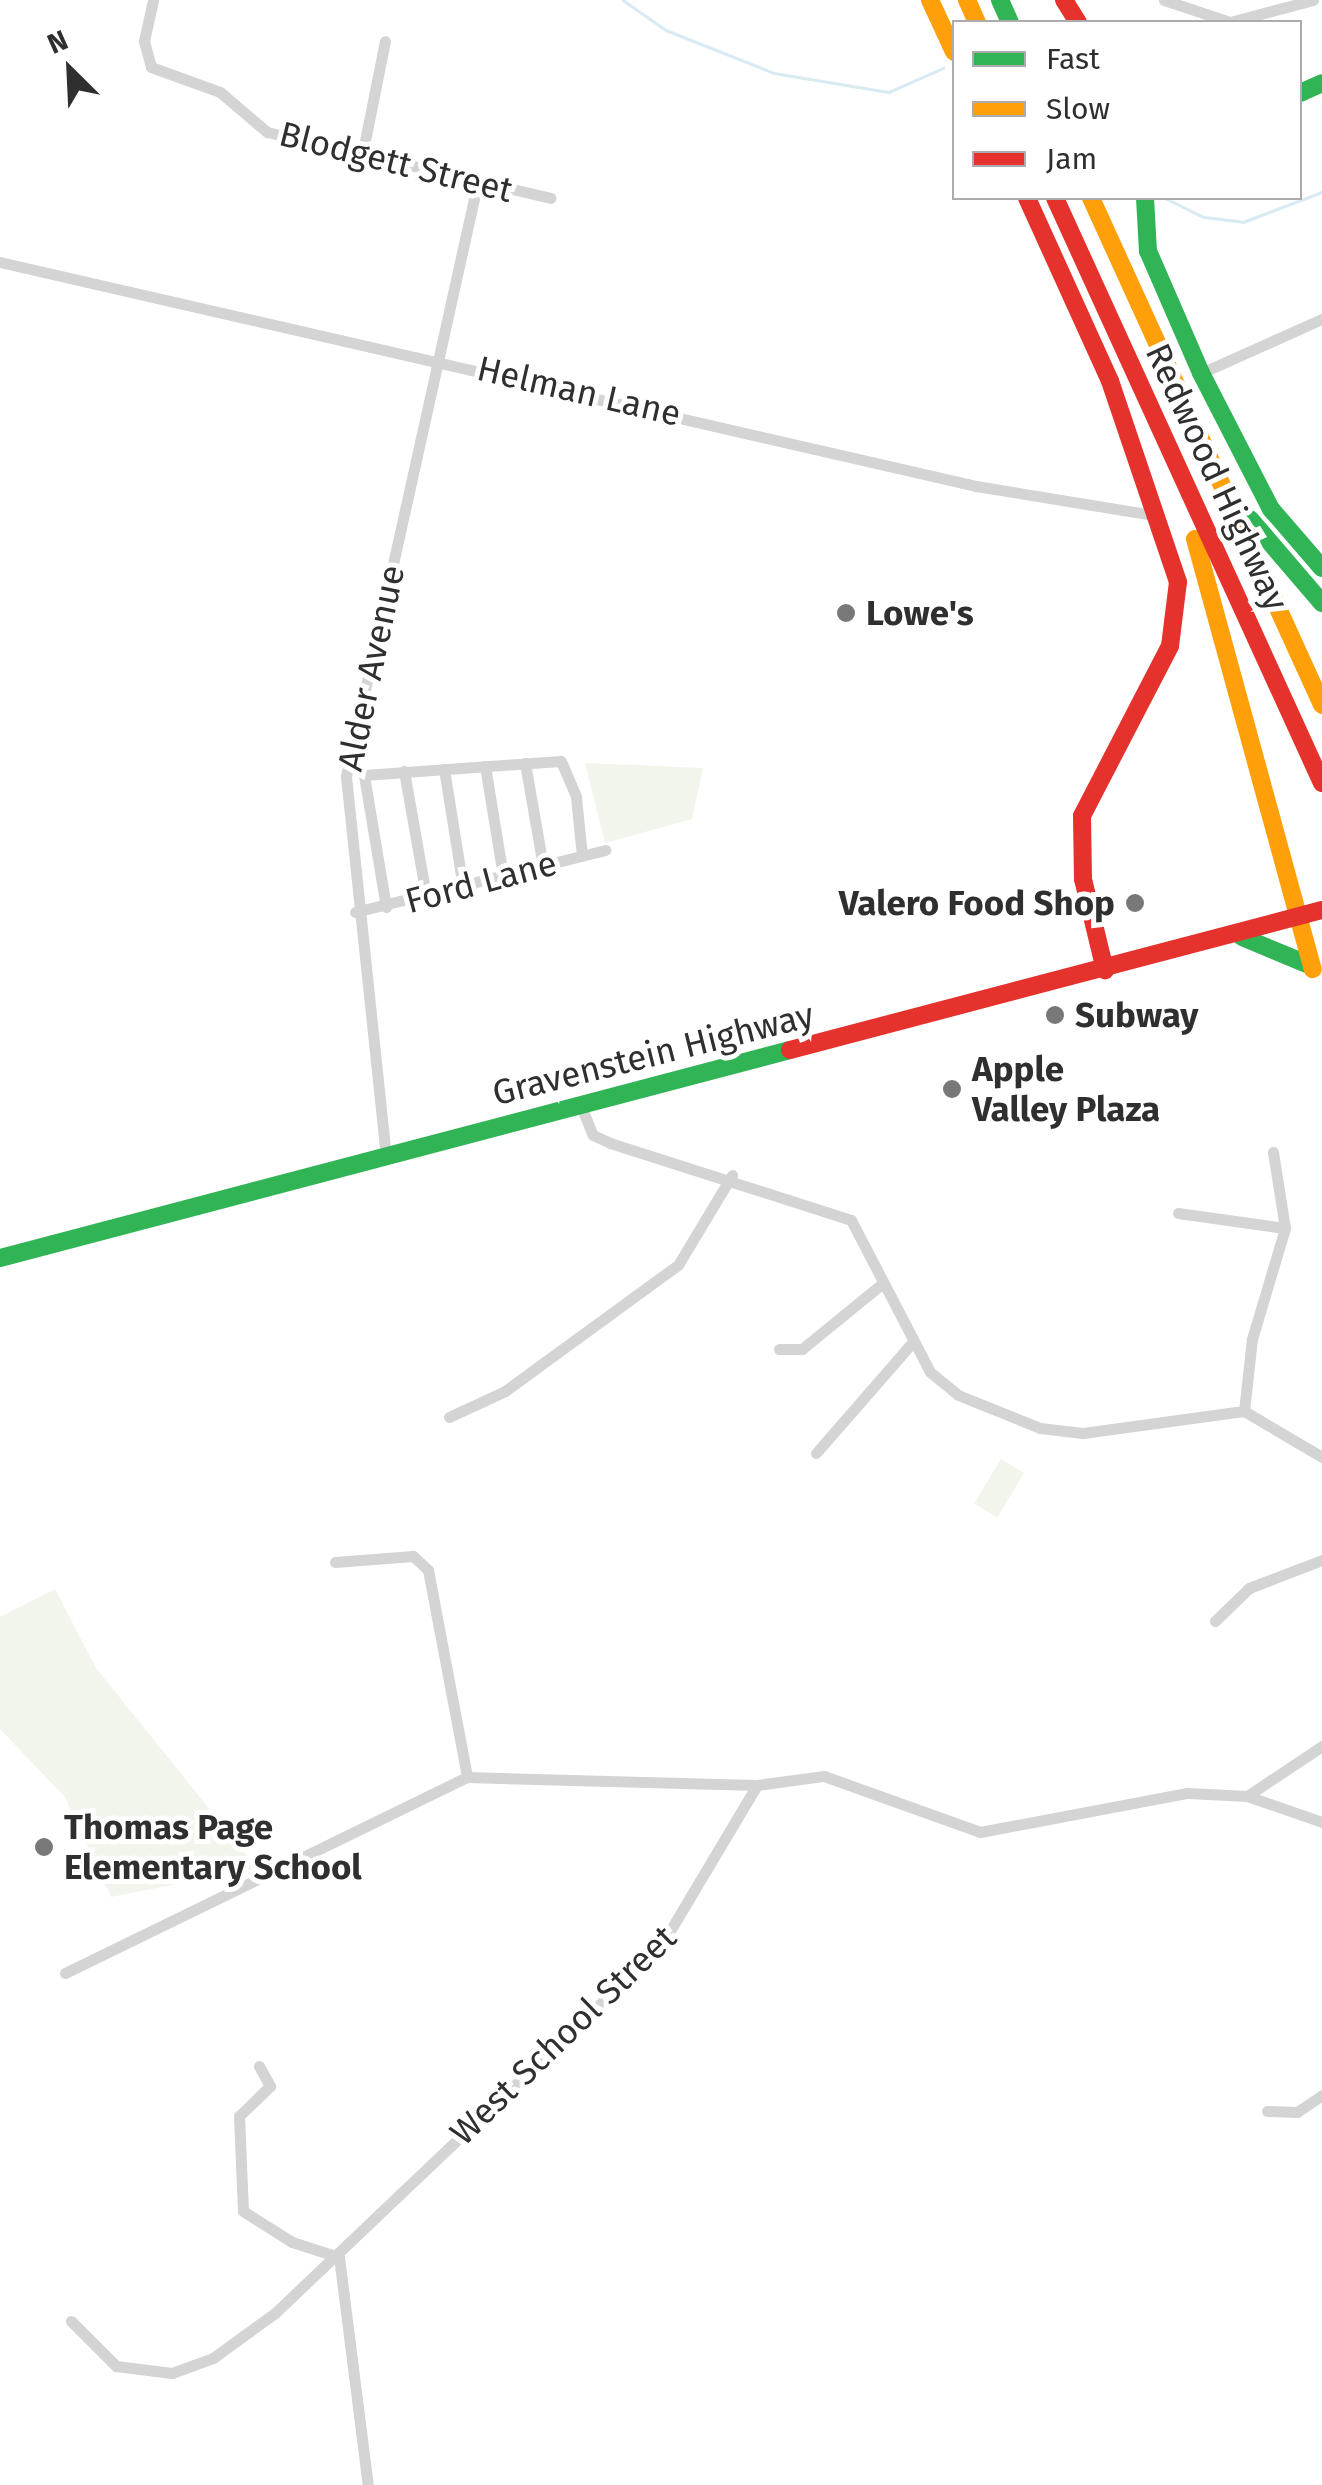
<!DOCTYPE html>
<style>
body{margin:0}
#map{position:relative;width:1322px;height:2485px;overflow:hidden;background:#fff;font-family:"Fira Sans",sans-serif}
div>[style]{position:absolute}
.green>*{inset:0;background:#f1f5ec;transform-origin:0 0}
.stream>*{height:2.5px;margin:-1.25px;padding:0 1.25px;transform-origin:1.25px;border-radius:1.25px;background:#d8eaf2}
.street>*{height:11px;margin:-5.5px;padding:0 5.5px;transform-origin:5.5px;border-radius:5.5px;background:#d4d4d4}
.fast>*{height:18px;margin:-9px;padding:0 9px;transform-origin:9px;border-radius:9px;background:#30b455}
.slow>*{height:18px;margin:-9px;padding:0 9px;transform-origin:9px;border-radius:9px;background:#ff9f0a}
.jam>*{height:18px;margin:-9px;padding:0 9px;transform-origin:9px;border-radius:9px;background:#e5322d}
.dots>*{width:28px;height:28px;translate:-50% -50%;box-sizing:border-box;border:5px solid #fff;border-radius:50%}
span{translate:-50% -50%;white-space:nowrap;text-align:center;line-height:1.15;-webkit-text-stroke:10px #fff;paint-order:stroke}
.street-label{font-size:35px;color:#2f2f2f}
.poi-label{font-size:35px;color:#2f2f2f;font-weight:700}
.left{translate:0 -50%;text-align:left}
.right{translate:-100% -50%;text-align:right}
.legend{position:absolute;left:952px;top:20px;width:350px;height:180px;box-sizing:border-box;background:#fff;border:2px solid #acacac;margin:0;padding:12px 18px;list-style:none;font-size:30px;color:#2f2f2f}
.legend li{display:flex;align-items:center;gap:20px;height:50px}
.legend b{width:50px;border:2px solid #acacac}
.north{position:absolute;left:20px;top:20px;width:100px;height:100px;-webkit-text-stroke:8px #fff;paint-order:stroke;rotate:336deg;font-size:28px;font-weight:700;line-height:40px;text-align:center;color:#2f2f2f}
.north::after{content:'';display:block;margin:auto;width:35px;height:45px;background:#2f2f2f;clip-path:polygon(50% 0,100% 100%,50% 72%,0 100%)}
</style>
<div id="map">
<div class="green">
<div style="clip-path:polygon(585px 763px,703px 768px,692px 819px,605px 843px)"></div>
<div style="left:1001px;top:1459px;width:27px;height:52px;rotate:31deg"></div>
<div style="clip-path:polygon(55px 1589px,96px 1668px,257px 1868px,111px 1897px,65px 1797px,0 1729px,0 1617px)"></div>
</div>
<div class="stream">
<div style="left:623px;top:0;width:52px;rotate:34.9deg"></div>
<div style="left:666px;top:30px;width:116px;rotate:21.7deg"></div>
<div style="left:774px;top:73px;width:117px;rotate:9.4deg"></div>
<div style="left:889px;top:92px;width:59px;rotate:-24deg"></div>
<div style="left:1165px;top:198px;width:43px;rotate:26deg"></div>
<div style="left:1204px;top:217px;width:39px;rotate:7deg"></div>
<div style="left:1243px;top:222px;width:85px;rotate:-20.8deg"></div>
</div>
<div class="street">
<div style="left:153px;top:0;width:42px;rotate:102.4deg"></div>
<div style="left:144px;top:41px;width:27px;rotate:75deg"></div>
<div style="left:151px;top:67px;width:73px;rotate:19.9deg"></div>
<div style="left:220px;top:92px;width:62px;rotate:40.4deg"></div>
<div style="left:267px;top:132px;width:291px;rotate:13.1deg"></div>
<div style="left:1164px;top:0;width:70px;rotate:18.4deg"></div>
<div style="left:1230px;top:22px;width:86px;rotate:-14.8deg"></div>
<div style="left:362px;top:156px;width:117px;rotate:-78.7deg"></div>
<div style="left:0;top:262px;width:1001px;rotate:12.93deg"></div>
<div style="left:976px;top:486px;width:185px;rotate:9.3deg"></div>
<div style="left:1201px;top:373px;width:133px;rotate:-24.1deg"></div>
<div style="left:525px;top:763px;width:105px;rotate:80.1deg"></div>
<div style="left:485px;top:766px;width:111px;rotate:80.7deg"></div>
<div style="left:444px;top:769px;width:120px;rotate:80.9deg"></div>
<div style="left:404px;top:771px;width:127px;rotate:80deg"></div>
<div style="left:386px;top:907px;width:134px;rotate:-99.5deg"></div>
<div style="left:364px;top:775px;width:197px;rotate:-4.1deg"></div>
<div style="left:561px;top:761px;width:39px;rotate:67deg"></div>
<div style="left:576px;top:797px;width:59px;rotate:84.2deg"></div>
<div style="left:355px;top:912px;width:258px;rotate:-13.9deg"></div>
<div style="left:581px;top:1106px;width:31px;rotate:68deg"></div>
<div style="left:593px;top:1135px;width:19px;rotate:25deg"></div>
<div style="left:610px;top:1143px;width:253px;rotate:17.7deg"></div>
<div style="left:851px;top:1220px;width:171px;rotate:62.5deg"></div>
<div style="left:930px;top:1372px;width:36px;rotate:39deg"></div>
<div style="left:958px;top:1395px;width:88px;rotate:21.9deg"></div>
<div style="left:1040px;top:1428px;width:43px;rotate:6.6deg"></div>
<div style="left:1083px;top:1433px;width:162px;rotate:-7.8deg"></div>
<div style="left:1244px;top:1411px;width:91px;rotate:30.5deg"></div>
<div style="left:386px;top:1157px;width:383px;rotate:-96deg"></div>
<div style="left:346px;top:776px;width:605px;rotate:-77.5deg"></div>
<div style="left:1178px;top:1213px;width:108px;rotate:8deg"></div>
<div style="left:779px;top:1349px;width:23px"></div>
<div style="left:802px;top:1349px;width:104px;rotate:-39.2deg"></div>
<div style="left:1244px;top:1411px;width:72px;rotate:-83.7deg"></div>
<div style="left:1252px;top:1339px;width:116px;rotate:-73.4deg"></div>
<div style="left:1285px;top:1228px;width:77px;rotate:-99deg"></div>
<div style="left:449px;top:1417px;width:62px;rotate:-24.9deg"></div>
<div style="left:505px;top:1391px;width:214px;rotate:-36.1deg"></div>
<div style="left:678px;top:1265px;width:105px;rotate:-59deg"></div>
<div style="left:816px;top:1453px;width:147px;rotate:-48.9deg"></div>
<div style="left:335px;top:1562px;width:78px;rotate:-4.4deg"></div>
<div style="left:413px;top:1556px;width:21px;rotate:43deg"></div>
<div style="left:428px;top:1570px;width:211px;rotate:79.3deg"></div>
<div style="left:1215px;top:1621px;width:47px;rotate:-44.1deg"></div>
<div style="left:1249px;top:1588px;width:78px;rotate:-21deg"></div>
<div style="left:1247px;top:1796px;width:90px;rotate:-33.7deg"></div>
<div style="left:65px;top:1973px;width:447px;rotate:-26deg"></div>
<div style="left:467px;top:1777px;width:290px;rotate:1.6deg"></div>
<div style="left:259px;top:2066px;width:23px;rotate:61deg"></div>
<div style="left:270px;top:2086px;width:43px;rotate:135.9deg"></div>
<div style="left:239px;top:2116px;width:95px;rotate:87.6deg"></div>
<div style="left:243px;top:2211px;width:58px;rotate:32.3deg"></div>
<div style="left:292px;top:2242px;width:49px;rotate:17.7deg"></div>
<div style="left:1267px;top:2111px;width:30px;rotate:2deg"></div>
<div style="left:1297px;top:2112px;width:30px;rotate:-34deg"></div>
<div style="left:339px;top:2257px;width:230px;rotate:82.8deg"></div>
<div style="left:71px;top:2321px;width:64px;rotate:45deg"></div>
<div style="left:116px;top:2366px;width:56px;rotate:7.1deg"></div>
<div style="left:172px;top:2373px;width:44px;rotate:-20.1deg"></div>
<div style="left:213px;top:2358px;width:77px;rotate:-36deg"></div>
<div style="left:275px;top:2313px;width:533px;rotate:-43.55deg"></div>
<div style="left:661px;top:1946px;width:187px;rotate:-59.2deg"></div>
<div style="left:757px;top:1785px;width:68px;rotate:-7.7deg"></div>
<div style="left:824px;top:1776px;width:166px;rotate:19.7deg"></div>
<div style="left:980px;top:1832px;width:211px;rotate:-10.7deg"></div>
<div style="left:1187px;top:1793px;width:60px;rotate:2.9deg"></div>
<div style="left:1247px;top:1796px;width:79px;rotate:19.1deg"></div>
</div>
<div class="fast">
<div style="left:1000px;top:0;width:24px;rotate:66deg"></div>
<div style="left:1300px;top:93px;width:24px;rotate:-24deg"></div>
<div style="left:1145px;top:198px;width:53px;rotate:86.8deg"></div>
<div style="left:1148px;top:251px;width:133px;rotate:66.5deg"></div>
<div style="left:1201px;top:373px;width:153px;rotate:62.8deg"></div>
<div style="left:1271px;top:509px;width:78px;rotate:49.2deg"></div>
<div style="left:1250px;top:519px;width:111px;rotate:49.4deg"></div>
<div style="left:1242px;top:937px;width:70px;rotate:22.6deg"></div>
<div style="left:0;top:1258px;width:817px;rotate:-14.75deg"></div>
</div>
<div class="slow">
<div style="left:930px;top:0;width:57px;rotate:65.2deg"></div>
<div style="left:967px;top:0;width:24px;rotate:66deg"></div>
<div style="left:1091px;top:198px;width:557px;rotate:65.5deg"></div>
<div style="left:1195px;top:539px;width:446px;rotate:74.7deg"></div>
</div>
<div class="jam">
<div style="left:1064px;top:0;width:26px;rotate:58deg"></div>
<div style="left:1027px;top:198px;width:201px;rotate:65.6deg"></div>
<div style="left:1110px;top:381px;width:212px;rotate:71.3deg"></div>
<div style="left:1178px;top:582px;width:64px;rotate:97.1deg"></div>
<div style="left:1170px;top:646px;width:191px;rotate:117.4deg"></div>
<div style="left:1082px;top:816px;width:63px;rotate:89.1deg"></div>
<div style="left:1083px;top:879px;width:94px;rotate:76.4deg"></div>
<div style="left:1055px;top:198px;width:643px;rotate:65.47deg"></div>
<div style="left:790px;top:1050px;width:550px;rotate:-14.74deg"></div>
</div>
<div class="dots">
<div style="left:846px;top:613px;background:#787878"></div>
<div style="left:1135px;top:903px;background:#787878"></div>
<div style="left:1055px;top:1015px;background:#787878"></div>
<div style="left:952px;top:1089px;background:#787878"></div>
<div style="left:44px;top:1847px;background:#787878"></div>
</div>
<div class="street-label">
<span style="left:396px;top:162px;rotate:14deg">Blodgett Street</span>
<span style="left:579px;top:391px;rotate:13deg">Helman Lane</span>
<span style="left:1217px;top:477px;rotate:65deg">Redwood Highway</span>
<span style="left:371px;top:668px;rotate:-78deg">Alder Avenue</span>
<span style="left:481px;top:882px;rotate:-15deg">Ford Lane</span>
<span style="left:653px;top:1054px;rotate:-14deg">Gravenstein Highway</span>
<span style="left:563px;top:2035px;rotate:-44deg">West School Street</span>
</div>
<div class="poi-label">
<span class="left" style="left:866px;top:613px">Lowe's</span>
<span class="right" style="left:1115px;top:903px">Valero Food Shop</span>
<span class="left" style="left:1075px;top:1015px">Subway</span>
<span class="left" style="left:972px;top:1089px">Apple<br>Valley Plaza</span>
<span class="left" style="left:64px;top:1847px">Thomas Page<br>Elementary School</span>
</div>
<ul class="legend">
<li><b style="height:12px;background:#30b455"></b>Fast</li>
<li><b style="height:12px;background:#ff9f0a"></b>Slow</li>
<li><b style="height:12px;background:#e5322d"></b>Jam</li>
</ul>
<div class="north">N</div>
</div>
